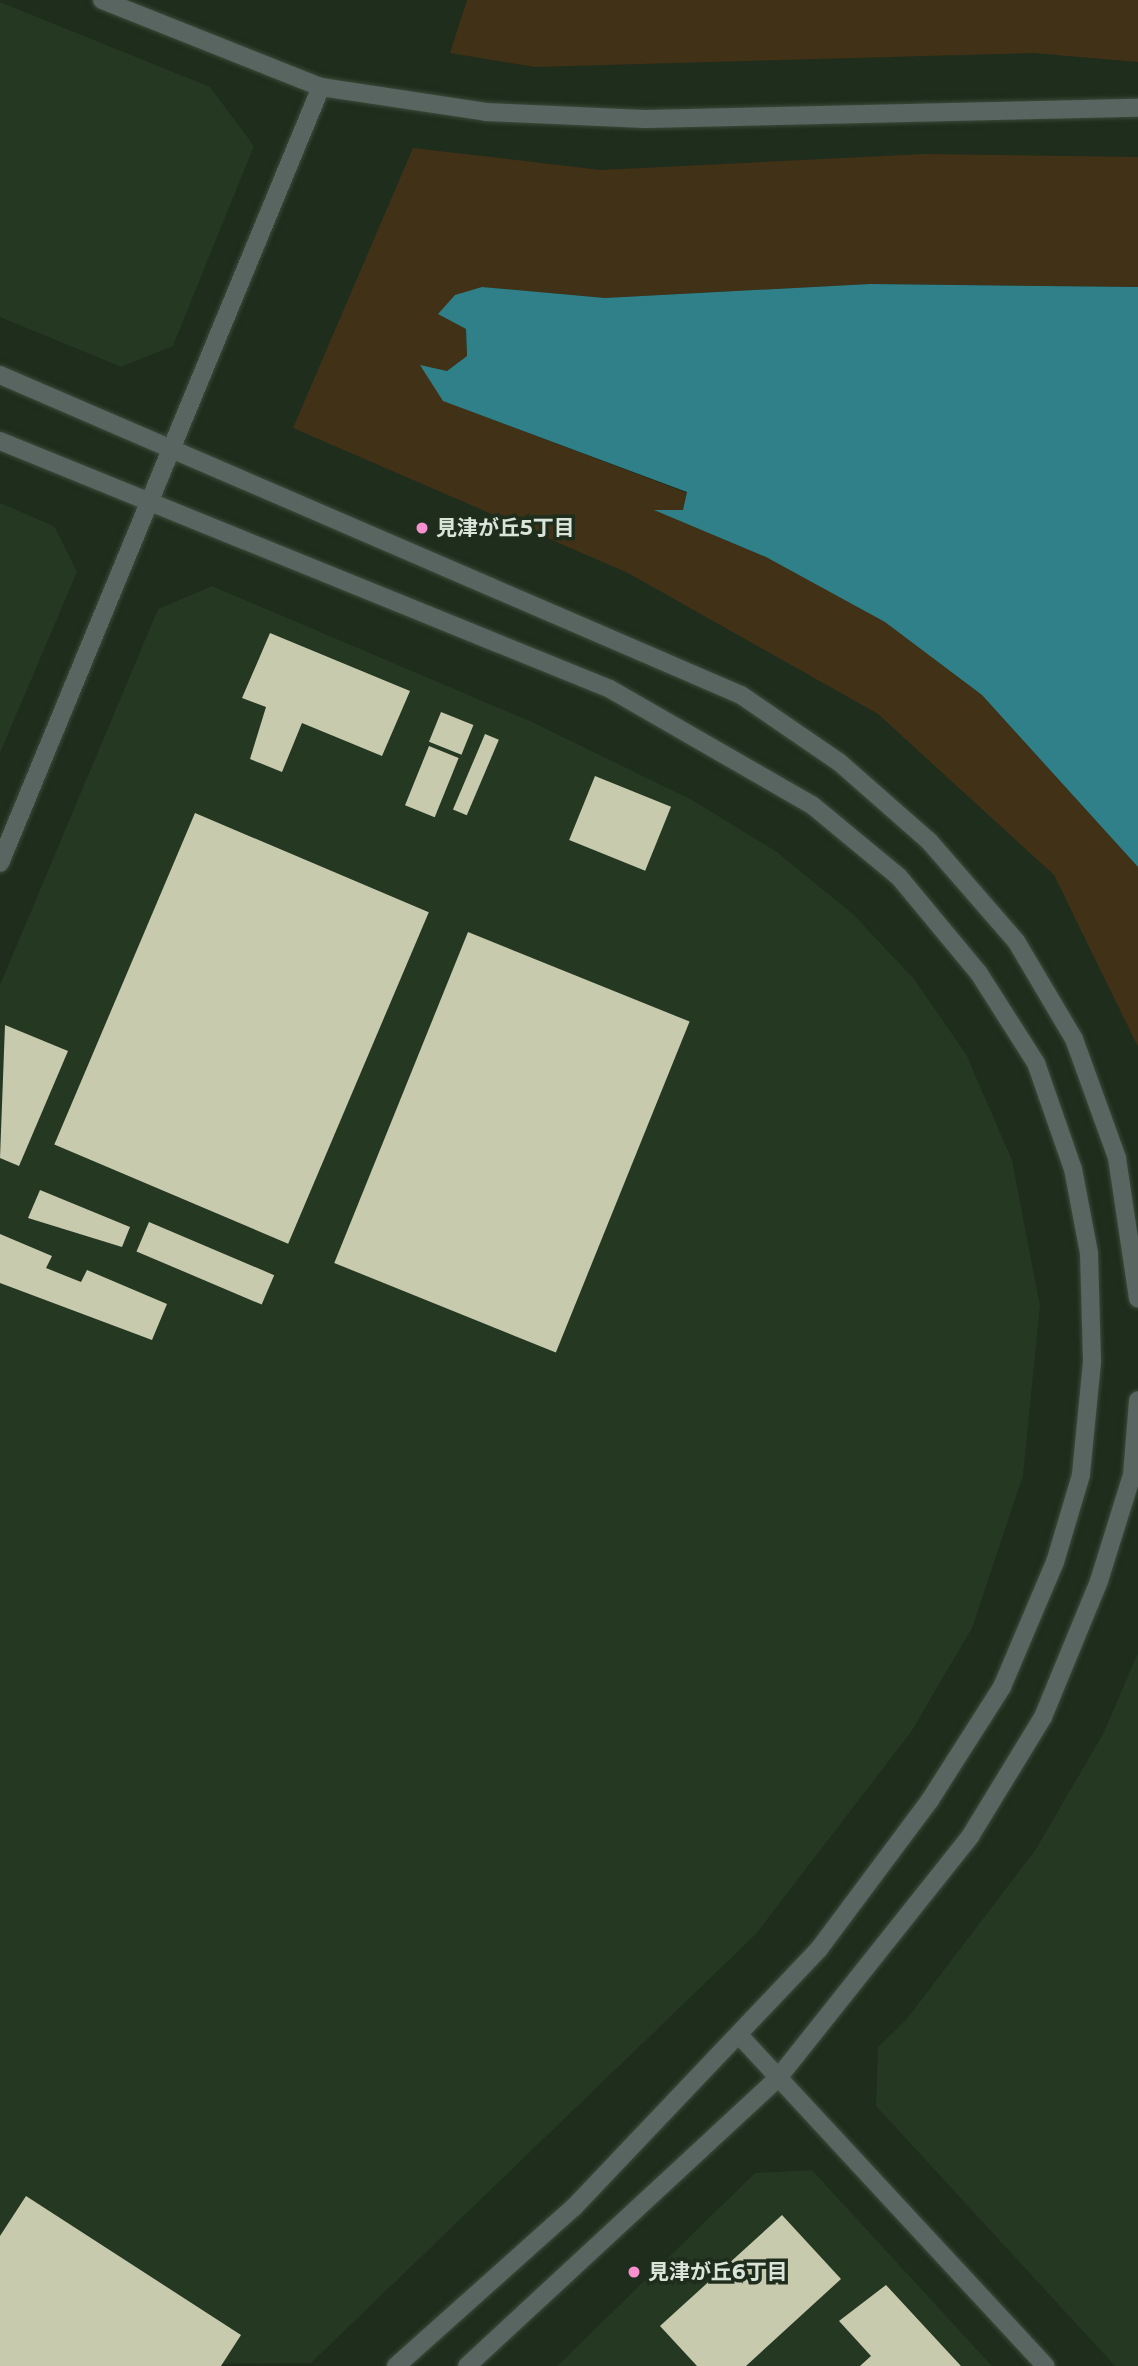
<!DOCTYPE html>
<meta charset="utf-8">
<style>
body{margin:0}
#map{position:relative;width:1138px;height:2366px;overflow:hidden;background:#1e2d1c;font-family:Montserrat,"Noto Sans JP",sans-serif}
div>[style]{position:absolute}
.built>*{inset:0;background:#243822}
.green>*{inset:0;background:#413116}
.water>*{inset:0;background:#30808a}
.building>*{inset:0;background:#c8caae;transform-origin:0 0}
.roads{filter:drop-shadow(0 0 2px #3c4a3a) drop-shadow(0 0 2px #3c4a3a)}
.minor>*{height:18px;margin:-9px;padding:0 9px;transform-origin:9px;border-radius:9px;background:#586561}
.dots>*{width:19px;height:19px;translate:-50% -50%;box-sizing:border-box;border:4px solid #1e2d1c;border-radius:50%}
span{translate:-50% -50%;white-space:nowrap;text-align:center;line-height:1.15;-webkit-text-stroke:7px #1e2d1c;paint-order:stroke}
.poi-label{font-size:21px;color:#dae4d9;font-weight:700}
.left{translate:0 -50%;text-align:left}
</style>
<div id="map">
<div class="built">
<div style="clip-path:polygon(0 2px,210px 87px,254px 146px,173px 346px,121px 367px,0 317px)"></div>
<div style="clip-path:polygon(0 503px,54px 526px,77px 572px,0 753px)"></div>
<div style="clip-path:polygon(212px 586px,532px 722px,692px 800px,777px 852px,854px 915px,914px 979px,966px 1054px,1012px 1160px,1040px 1306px,1023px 1476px,972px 1628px,911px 1732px,755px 1935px,311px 2363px,0 2366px,0 985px,158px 609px)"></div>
<div style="clip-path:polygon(1138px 1653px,1138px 2366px,1115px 2366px,876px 2106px,878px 2047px,906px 2020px,1036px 1849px,1103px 1734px)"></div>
<div style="clip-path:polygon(812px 2170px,992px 2366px,557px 2366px,755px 2173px)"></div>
</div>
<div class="green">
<div style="clip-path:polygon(467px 0,1138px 0,1138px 62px,1033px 53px,535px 67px,450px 53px)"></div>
<div style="clip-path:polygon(413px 148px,601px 170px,923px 154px,1138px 157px,1138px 287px,870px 284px,605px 298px,482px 287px,438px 313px,466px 329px,467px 356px,447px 371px,422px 366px,444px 401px,687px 493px,683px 510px,657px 511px,766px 557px,885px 621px,982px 695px,1138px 867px,1138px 1047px,1054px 875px,878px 714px,628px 573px,293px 428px)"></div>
</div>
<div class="water">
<div style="clip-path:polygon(870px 284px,1138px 287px,1138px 867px,982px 695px,885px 622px,766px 557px,654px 510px,683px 510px,687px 492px,443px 401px,420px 365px,447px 371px,467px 356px,466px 329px,438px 314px,455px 295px,482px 287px,605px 298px)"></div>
</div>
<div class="building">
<div style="clip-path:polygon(270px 633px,410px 691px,382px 756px,302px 723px,282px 772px,250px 759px,266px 707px,242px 698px)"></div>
<div style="left:441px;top:712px;width:35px;height:32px;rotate:22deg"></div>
<div style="left:485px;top:734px;width:15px;height:82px;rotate:23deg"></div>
<div style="left:429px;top:746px;width:32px;height:64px;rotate:22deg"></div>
<div style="left:595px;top:776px;width:82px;height:69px;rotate:22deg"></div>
<div style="left:195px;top:813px;width:254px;height:360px;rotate:23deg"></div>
<div style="left:468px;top:932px;width:239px;height:357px;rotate:22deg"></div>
<div style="clip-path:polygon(5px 1025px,68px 1051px,19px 1166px,0 1158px)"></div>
<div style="clip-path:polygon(40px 1190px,130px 1227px,122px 1247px,28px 1218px)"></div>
<div style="left:149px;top:1222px;width:136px;height:32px;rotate:23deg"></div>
<div style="clip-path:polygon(0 1234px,52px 1256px,46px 1268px,81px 1282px,87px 1270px,167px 1304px,152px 1340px,0 1283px)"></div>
<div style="clip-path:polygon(26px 2196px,241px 2335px,221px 2366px,0 2366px,0 2236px)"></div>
<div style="clip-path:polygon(782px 2215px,841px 2279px,746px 2366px,697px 2366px,660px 2326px)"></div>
<div style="clip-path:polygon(886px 2285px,961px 2366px,860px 2366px,871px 2356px,839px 2321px)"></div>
</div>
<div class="roads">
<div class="minor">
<div style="left:102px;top:0;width:236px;rotate:21.7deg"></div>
<div style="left:321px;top:87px;width:167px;rotate:8.6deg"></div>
<div style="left:486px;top:112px;width:159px;rotate:2.5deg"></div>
<div style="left:645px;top:119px;width:493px;rotate:-1.3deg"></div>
<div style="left:0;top:375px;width:807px;rotate:23.36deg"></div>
<div style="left:741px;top:695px;width:119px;rotate:34.4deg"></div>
<div style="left:839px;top:762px;width:120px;rotate:41.3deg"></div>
<div style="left:929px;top:841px;width:133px;rotate:49deg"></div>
<div style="left:1016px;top:941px;width:114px;rotate:59.4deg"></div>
<div style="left:1074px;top:1039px;width:127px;rotate:70.1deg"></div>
<div style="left:1117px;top:1158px;width:142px;rotate:81.5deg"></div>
<div style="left:0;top:441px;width:658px;rotate:22.12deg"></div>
<div style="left:610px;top:689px;width:233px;rotate:29.9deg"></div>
<div style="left:812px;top:805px;width:113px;rotate:39.6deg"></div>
<div style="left:899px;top:877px;width:124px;rotate:50.3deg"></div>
<div style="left:978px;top:972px;width:108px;rotate:57.5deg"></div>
<div style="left:1036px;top:1063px;width:112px;rotate:70.8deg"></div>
<div style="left:1073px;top:1169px;width:86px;rotate:79.2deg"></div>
<div style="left:1089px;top:1253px;width:109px;rotate:88.4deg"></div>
<div style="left:1092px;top:1362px;width:114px;rotate:95.6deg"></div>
<div style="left:1081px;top:1475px;width:91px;rotate:106.6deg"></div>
<div style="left:1055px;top:1562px;width:136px;rotate:113deg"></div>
<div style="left:1002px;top:1687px;width:134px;rotate:122.5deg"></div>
<div style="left:930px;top:1800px;width:186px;rotate:126.7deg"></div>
<div style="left:819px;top:1949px;width:356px;rotate:133.5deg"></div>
<div style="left:574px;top:2207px;width:239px;rotate:138.2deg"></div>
<div style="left:0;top:863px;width:840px;rotate:-67.53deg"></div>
<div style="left:739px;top:2035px;width:451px;rotate:47.2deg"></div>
<div style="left:467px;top:2366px;width:424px;rotate:-42.8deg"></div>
<div style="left:778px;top:2078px;width:310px;rotate:-51.5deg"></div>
<div style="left:971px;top:1835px;width:138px;rotate:-58.6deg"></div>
<div style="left:1043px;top:1717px;width:147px;rotate:-67.6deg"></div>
<div style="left:1099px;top:1581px;width:111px;rotate:-72.7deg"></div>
<div style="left:1132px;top:1475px;width:75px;rotate:-85.4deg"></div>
</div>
</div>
<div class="dots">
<div style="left:422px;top:528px;background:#f690cf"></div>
<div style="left:634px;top:2272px;background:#f690cf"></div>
</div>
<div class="poi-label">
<span class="left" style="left:436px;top:528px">見津が丘5丁目</span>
<span class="left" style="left:648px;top:2272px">見津が丘6丁目</span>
</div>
</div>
